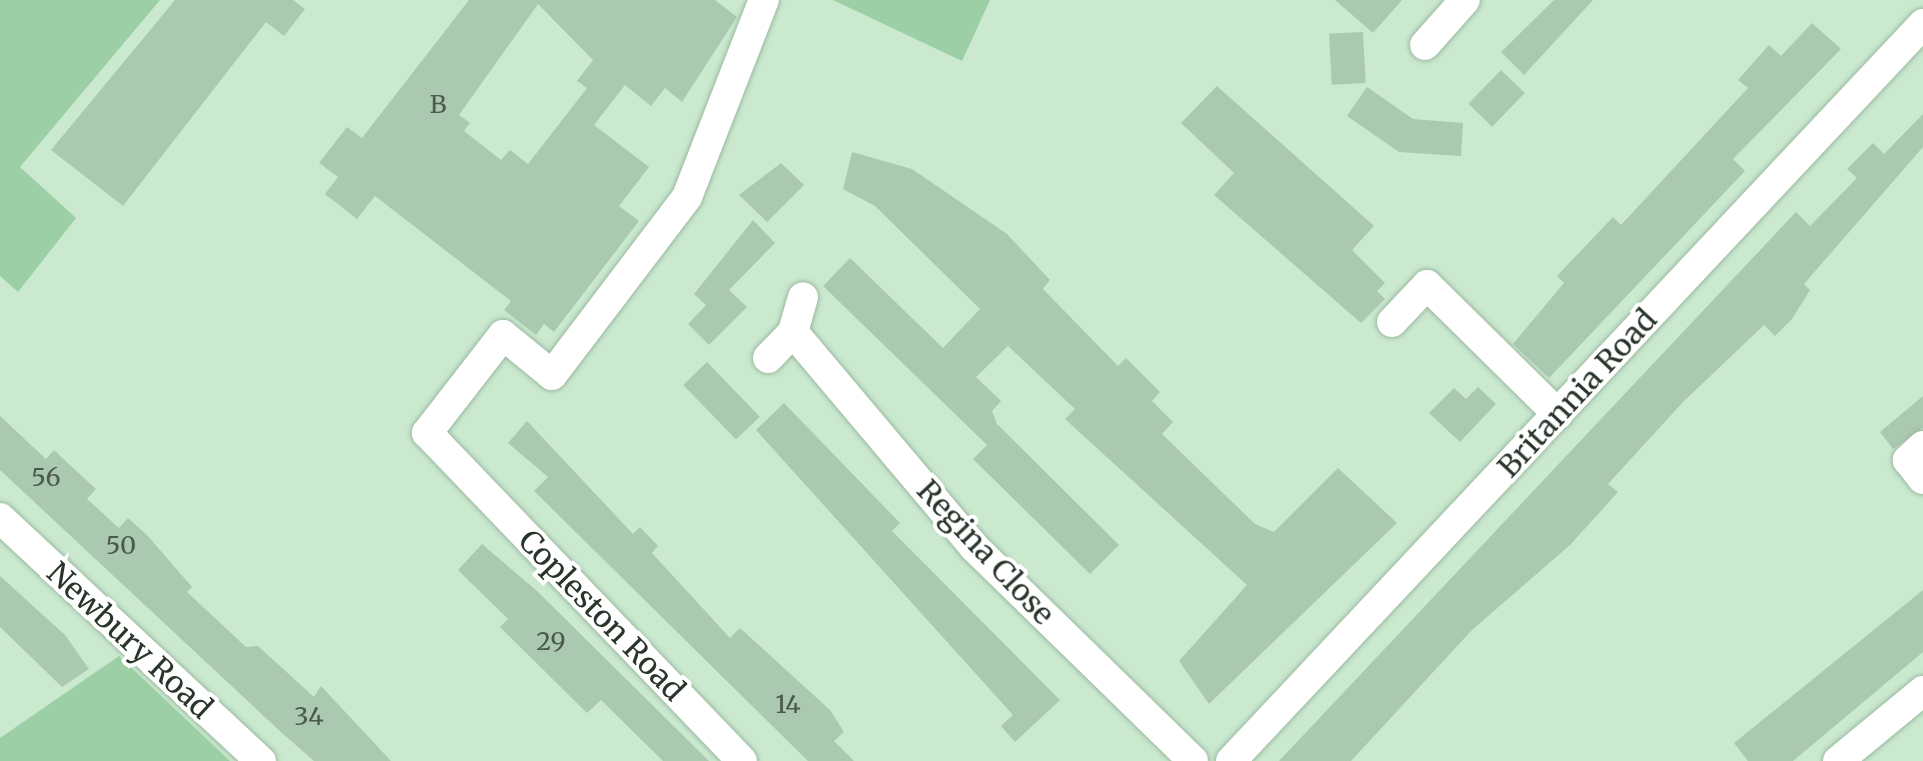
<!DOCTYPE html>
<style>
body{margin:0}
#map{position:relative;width:1923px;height:761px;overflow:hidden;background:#cae9cf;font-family:Merriweather,serif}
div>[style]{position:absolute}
.green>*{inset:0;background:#9ccfa6}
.building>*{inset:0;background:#abc9b0;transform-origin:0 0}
.roads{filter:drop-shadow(0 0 2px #9bb9a0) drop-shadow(0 0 2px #9bb9a0)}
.minor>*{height:30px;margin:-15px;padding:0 15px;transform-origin:15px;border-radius:15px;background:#fff}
span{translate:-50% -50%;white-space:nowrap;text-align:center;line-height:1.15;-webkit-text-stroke:8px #fff;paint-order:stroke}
.number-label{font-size:25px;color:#4a5a4c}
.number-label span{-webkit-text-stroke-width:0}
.street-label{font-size:30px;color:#29352b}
</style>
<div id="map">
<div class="green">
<div style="clip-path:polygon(0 0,160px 0,20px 167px,76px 218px,18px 292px,0 276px)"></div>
<div style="clip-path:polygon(833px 0,990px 0,962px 61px)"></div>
<div style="clip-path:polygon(119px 656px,230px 761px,0 761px,0 738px)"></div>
</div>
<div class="building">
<div style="clip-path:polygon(175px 0,293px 0,305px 9px,284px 36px,266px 22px,123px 206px,51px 150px)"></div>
<div style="clip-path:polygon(evenodd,469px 0,715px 0,737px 17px,682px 102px,665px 88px,651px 106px,625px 85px,594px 125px,649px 167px,619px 206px,639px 221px,554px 332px,544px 324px,536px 335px,504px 310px,511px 301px,375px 196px,357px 219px,325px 194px,338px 177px,319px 163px,347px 127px,362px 138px,469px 0,538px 4px,593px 60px,577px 81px,587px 88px,528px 164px,510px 150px,501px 160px,464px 131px,470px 123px,459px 115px,538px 4px)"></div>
<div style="clip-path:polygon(1335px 0,1402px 0,1373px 33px)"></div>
<div style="clip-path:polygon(1554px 0,1593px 0,1524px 75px,1501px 52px)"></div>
<div style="clip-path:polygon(1812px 23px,1841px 49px,1733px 159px,1745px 171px,1549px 378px,1513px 344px,1564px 283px,1557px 276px,1613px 217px,1621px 225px,1748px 88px,1738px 80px,1769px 45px,1781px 56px)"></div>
<div style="left:1363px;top:32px;width:51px;height:34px;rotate:87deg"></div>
<div style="left:1501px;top:70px;width:33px;height:47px;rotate:44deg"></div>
<div style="clip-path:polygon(1217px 86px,1374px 226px,1352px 250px,1385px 283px,1377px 291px,1385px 299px,1361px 323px,1214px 195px,1234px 173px,1181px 123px)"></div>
<div style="clip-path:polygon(1367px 87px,1413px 119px,1463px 123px,1461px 156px,1399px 152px,1347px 116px)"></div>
<div style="clip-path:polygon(1923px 114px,1923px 147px,1804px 284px,1810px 290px,1792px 319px,1775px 336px,1764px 325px,1683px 402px,1608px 484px,1618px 492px,1570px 545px,1472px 630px,1351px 761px,1279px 761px,1796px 212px,1810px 226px,1857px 178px,1847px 169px,1873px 143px,1884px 154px)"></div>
<div style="clip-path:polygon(852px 152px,912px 169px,1007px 234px,1050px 280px,1043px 289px,1118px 366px,1126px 358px,1160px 392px,1152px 401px,1173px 422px,1162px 434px,1255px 524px,1274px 532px,1338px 468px,1397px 523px,1209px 704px,1179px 661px,1247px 585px,1065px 419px,1075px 409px,1008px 346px,976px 377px,1001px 401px,992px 411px,997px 424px,1119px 545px,1090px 574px,973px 459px,987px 445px,823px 286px,850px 258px,943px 348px,980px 309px,875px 206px,843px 189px)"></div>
<div style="clip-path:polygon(781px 163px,804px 185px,767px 222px,739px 195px)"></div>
<div style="clip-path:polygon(753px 220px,775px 243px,729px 290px,747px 307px,709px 345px,688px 324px,706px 305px,694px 294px)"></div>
<div style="left:707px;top:362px;width:76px;height:33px;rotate:46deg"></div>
<div style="clip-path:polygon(1478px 387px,1496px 404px,1460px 442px,1429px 413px,1454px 388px,1466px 399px)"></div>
<div style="clip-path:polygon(1923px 396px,1923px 428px,1893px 449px,1880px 432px)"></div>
<div style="clip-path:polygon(784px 403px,900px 523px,892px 531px,1060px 700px,1015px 742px,1001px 726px,1013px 715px,756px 430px)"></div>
<div style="clip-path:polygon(0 416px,46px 459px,54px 450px,72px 467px,96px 489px,87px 499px,119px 528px,128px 518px,147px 535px,192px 587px,187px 592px,246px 647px,258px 646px,314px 697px,321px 686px,391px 761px,314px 761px,282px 733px,0 470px)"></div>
<div style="clip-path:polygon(527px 421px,633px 534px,640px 527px,658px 546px,652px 553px,730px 638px,740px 628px,830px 710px,844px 732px,834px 741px,854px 761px,808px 761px,534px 491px,548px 477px,508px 443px)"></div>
<div style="clip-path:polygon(482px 544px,537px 591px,709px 761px,663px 761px,601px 700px,587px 713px,500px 627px,508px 619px,458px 570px)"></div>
<div style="clip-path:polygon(0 576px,65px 635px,89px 669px,62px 687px,0 627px)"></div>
<div style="clip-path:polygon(1923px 590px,1923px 652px,1793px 761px,1748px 761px,1734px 743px)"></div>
</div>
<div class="roads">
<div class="minor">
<div style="left:1425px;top:45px;width:60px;rotate:-48.4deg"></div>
<div style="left:1392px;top:322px;width:51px;rotate:-46.6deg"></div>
<div style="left:1427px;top:285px;width:184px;rotate:44.6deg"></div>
<div style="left:793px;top:332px;width:281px;rotate:49.9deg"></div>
<div style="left:974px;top:547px;width:306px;rotate:44.3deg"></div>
<div style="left:768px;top:358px;width:36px;rotate:-46deg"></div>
<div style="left:793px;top:332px;width:36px;rotate:-74deg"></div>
<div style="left:1923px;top:446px;width:21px;rotate:137deg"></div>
<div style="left:1908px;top:460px;width:24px;rotate:52deg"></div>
<div style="left:0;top:518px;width:357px;rotate:43deg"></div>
<div style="left:742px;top:761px;width:455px;rotate:-133.8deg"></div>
<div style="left:427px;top:433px;width:124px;rotate:-52.2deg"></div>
<div style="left:503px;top:335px;width:63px;rotate:39.2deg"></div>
<div style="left:552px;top:375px;width:223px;rotate:-52.8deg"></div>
<div style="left:687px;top:197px;width:212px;rotate:-68.7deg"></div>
<div style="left:1231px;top:761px;width:1011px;rotate:-46.8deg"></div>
<div style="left:1838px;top:761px;width:110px;rotate:-39.5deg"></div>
</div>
</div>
<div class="number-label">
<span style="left:438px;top:104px">B</span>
<span style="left:46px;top:477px">56</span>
<span style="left:121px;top:545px">50</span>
<span style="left:551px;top:641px">29</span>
<span style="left:788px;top:704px">14</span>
<span style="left:309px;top:716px">34</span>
</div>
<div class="street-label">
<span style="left:1577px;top:393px;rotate:-47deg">Britannia Road</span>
<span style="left:986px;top:552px;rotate:47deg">Regina Close</span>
<span style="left:602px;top:615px;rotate:46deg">Copleston Road</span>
<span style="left:130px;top:640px;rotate:43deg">Newbury Road</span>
</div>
</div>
